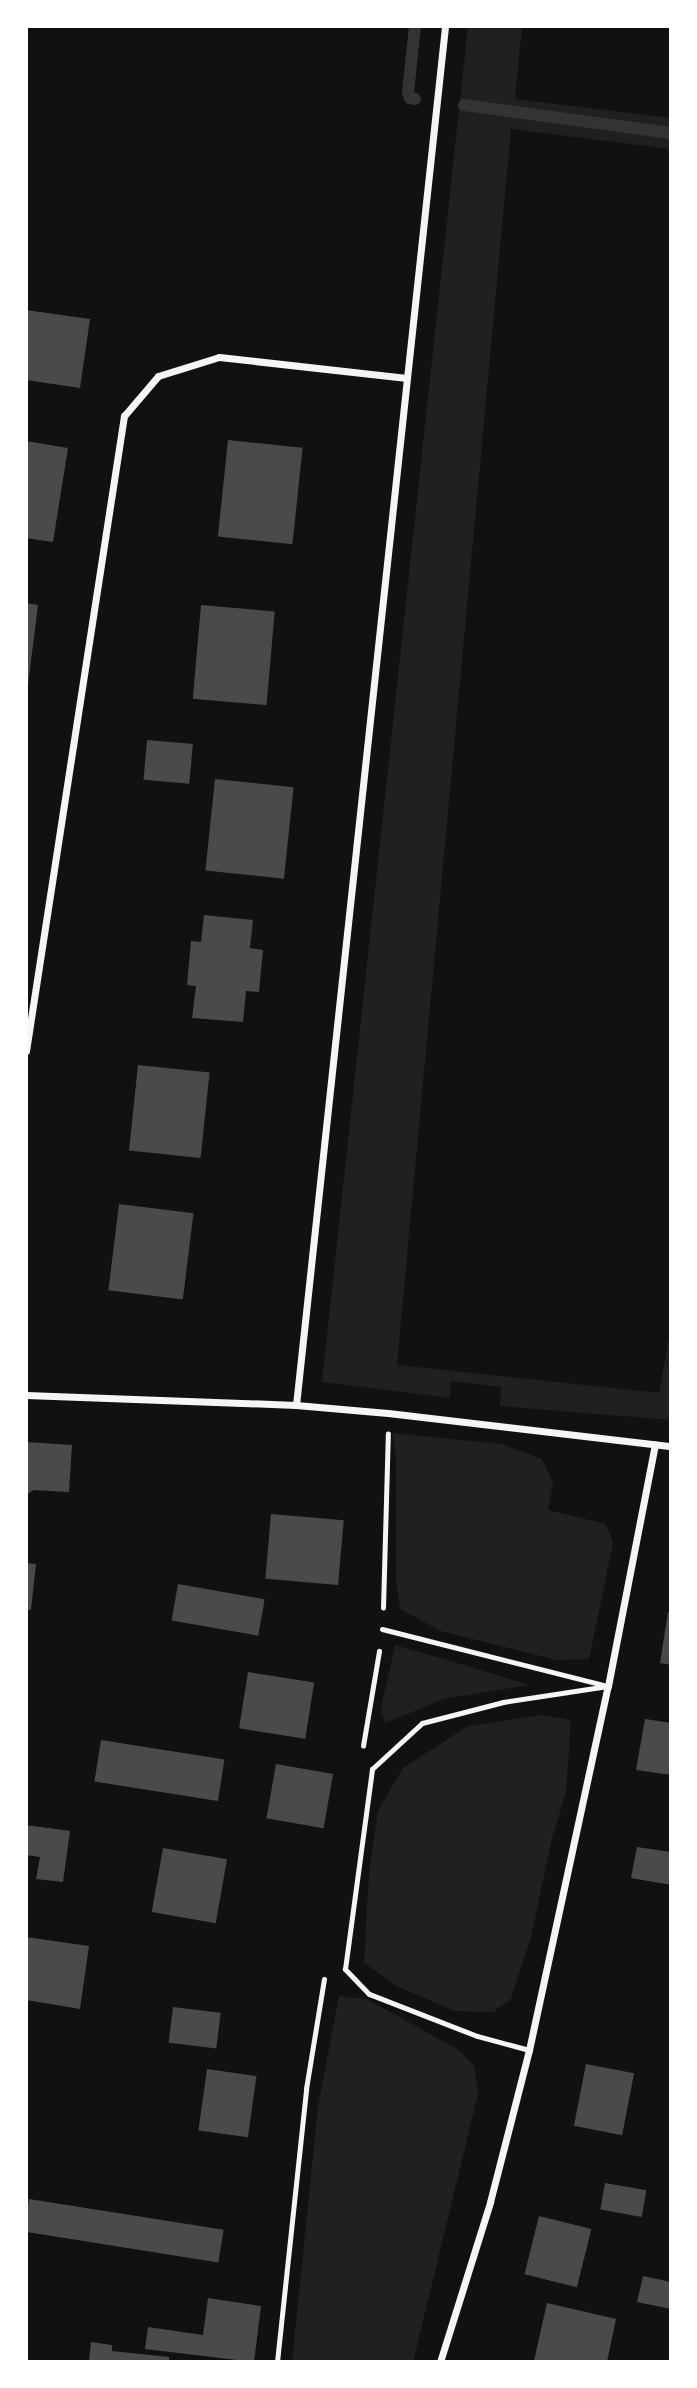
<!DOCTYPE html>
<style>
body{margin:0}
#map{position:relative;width:697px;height:2388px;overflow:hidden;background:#111;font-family:"Public Sans",sans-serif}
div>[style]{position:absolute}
.green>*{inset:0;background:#202020}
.stream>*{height:12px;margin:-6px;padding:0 6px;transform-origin:6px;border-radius:6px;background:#333}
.building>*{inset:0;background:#4a4a4a;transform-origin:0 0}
.path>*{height:4.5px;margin:-2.25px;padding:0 2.25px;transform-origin:2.25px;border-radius:2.25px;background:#f5f5f5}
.service>*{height:5px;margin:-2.5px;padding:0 2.5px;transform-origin:2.5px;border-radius:2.5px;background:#f5f5f5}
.minor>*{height:7px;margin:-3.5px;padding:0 3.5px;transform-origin:3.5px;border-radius:3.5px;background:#f5f5f5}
span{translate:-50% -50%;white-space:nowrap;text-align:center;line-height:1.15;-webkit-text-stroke:5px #fff;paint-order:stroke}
.frame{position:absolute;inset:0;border:28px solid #fff;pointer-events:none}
</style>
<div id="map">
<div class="green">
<div style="clip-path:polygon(468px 26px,522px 26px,515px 99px,671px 118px,671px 149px,511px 129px,397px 1365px,659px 1393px,671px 1327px,671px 1420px,500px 1406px,501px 1387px,451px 1381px,450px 1398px,322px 1382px)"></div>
<div style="clip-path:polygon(392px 1433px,501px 1444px,542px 1459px,553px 1482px,548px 1510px,606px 1524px,613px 1543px,589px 1659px,557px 1660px,441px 1631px,400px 1609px,396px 1580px,396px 1457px)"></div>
<div style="clip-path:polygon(395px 1645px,444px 1659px,529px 1685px,444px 1699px,385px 1723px,381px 1709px)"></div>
<div style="clip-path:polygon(542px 1715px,571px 1720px,566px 1792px,552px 1838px,531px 1937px,511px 1999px,493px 2012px,454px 2011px,399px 1987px,364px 1963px,369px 1872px,378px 1811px,403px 1768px,468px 1726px)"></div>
<div style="clip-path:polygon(339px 1996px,367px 1999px,459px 2050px,474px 2066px,478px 2094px,413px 2362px,292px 2362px,318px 2106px)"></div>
</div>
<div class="stream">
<div style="left:415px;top:26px;width:67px;rotate:96deg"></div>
<div style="left:408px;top:93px;width:5px;rotate:68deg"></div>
<div style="left:410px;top:98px;width:5px;rotate:11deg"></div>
<div style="left:464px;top:105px;width:209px;rotate:7.7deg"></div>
</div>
<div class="building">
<div style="clip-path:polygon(26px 310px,90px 319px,80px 388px,26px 380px)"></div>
<div style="left:228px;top:440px;width:75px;height:97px;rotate:6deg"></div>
<div style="clip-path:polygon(26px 441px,68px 448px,53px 542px,26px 538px)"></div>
<div style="clip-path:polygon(26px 603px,38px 605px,28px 685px,26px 685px)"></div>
<div style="left:201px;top:605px;width:74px;height:94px;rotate:5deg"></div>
<div style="left:147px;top:740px;width:46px;height:40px;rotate:5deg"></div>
<div style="left:215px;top:779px;width:79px;height:92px;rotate:6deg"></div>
<div style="clip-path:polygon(204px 915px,253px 920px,250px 948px,263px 950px,259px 992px,246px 991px,243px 1022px,192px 1018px,196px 986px,187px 985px,191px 941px,201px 942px)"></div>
<div style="left:138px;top:1065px;width:72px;height:86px;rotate:6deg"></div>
<div style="left:119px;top:1204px;width:75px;height:87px;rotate:7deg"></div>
<div style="clip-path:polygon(26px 1442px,72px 1445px,69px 1492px,34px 1490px,26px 1495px)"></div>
<div style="left:271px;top:1514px;width:73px;height:65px;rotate:5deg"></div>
<div style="clip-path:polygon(26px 1563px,36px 1564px,31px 1610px,26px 1609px)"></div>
<div style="left:178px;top:1584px;width:88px;height:37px;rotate:10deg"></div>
<div style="clip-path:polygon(668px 1612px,671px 1613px,671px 1665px,660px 1663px)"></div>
<div style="left:248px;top:1672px;width:67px;height:57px;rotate:9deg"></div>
<div style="clip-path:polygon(645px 1719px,671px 1723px,671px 1775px,636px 1770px)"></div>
<div style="left:101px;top:1740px;width:125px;height:42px;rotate:9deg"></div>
<div style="left:276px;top:1764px;width:58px;height:55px;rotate:10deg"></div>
<div style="clip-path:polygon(26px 1825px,70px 1831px,63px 1882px,36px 1879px,40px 1857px,26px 1855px)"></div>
<div style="clip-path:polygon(637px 1847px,671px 1852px,671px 1885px,631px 1878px)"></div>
<div style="left:163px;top:1848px;width:65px;height:65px;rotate:10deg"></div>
<div style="clip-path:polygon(26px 1937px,89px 1946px,80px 2009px,26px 2000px)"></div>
<div style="left:173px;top:2007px;width:48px;height:36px;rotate:7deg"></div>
<div style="left:586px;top:2064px;width:49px;height:63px;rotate:11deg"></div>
<div style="left:207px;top:2069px;width:50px;height:62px;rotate:8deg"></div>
<div style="left:605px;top:2183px;width:42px;height:27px;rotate:10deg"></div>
<div style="left:29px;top:2199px;width:197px;height:33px;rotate:9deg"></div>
<div style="left:539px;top:2216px;width:54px;height:60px;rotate:14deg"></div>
<div style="clip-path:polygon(643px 2276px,671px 2282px,671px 2309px,637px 2302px)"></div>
<div style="clip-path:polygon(208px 2298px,261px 2306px,254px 2362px,145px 2349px,148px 2327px,203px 2335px)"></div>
<div style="clip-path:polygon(547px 2303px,616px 2319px,607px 2362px,534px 2361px)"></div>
<div style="clip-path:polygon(91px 2342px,112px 2345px,112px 2351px,169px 2357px,169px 2362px,89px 2362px)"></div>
</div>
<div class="path">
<div style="left:383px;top:1608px;width:174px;rotate:-88.4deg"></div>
<div style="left:363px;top:1746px;width:96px;rotate:-80.4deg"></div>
<div style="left:277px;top:2362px;width:275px;rotate:-83.9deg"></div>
<div style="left:306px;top:2089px;width:111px;rotate:-80.7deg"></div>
</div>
<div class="service">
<div style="left:382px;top:1629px;width:228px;rotate:14.2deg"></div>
<div style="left:529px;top:2050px;width:54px;rotate:-164.9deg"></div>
<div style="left:477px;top:2036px;width:116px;rotate:-158.7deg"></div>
<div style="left:369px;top:1994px;width:35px;rotate:-134deg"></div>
<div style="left:345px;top:1969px;width:202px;rotate:-82.3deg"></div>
<div style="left:372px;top:1769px;width:68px;rotate:-42.6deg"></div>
<div style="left:422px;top:1723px;width:84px;rotate:-14.5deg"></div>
<div style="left:503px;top:1702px;width:106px;rotate:-8.7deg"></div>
</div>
<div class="minor">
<div style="left:26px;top:1051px;width:643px;rotate:-81.23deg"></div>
<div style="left:124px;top:416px;width:52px;rotate:-49.6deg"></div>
<div style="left:158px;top:376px;width:64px;rotate:-17.3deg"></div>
<div style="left:219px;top:357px;width:189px;rotate:6.4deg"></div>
<div style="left:26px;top:1395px;width:270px;rotate:2.1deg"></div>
<div style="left:296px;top:1405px;width:92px;rotate:5deg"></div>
<div style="left:388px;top:1413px;width:285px;rotate:6.7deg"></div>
<div style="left:296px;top:1405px;width:1387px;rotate:-83.83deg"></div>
<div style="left:440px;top:2362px;width:168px;rotate:-72.6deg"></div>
<div style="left:490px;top:2202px;width:157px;rotate:-75.6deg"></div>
<div style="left:529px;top:2050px;width:372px;rotate:-77.8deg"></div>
<div style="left:608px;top:1686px;width:246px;rotate:-79deg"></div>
</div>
<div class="frame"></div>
</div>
